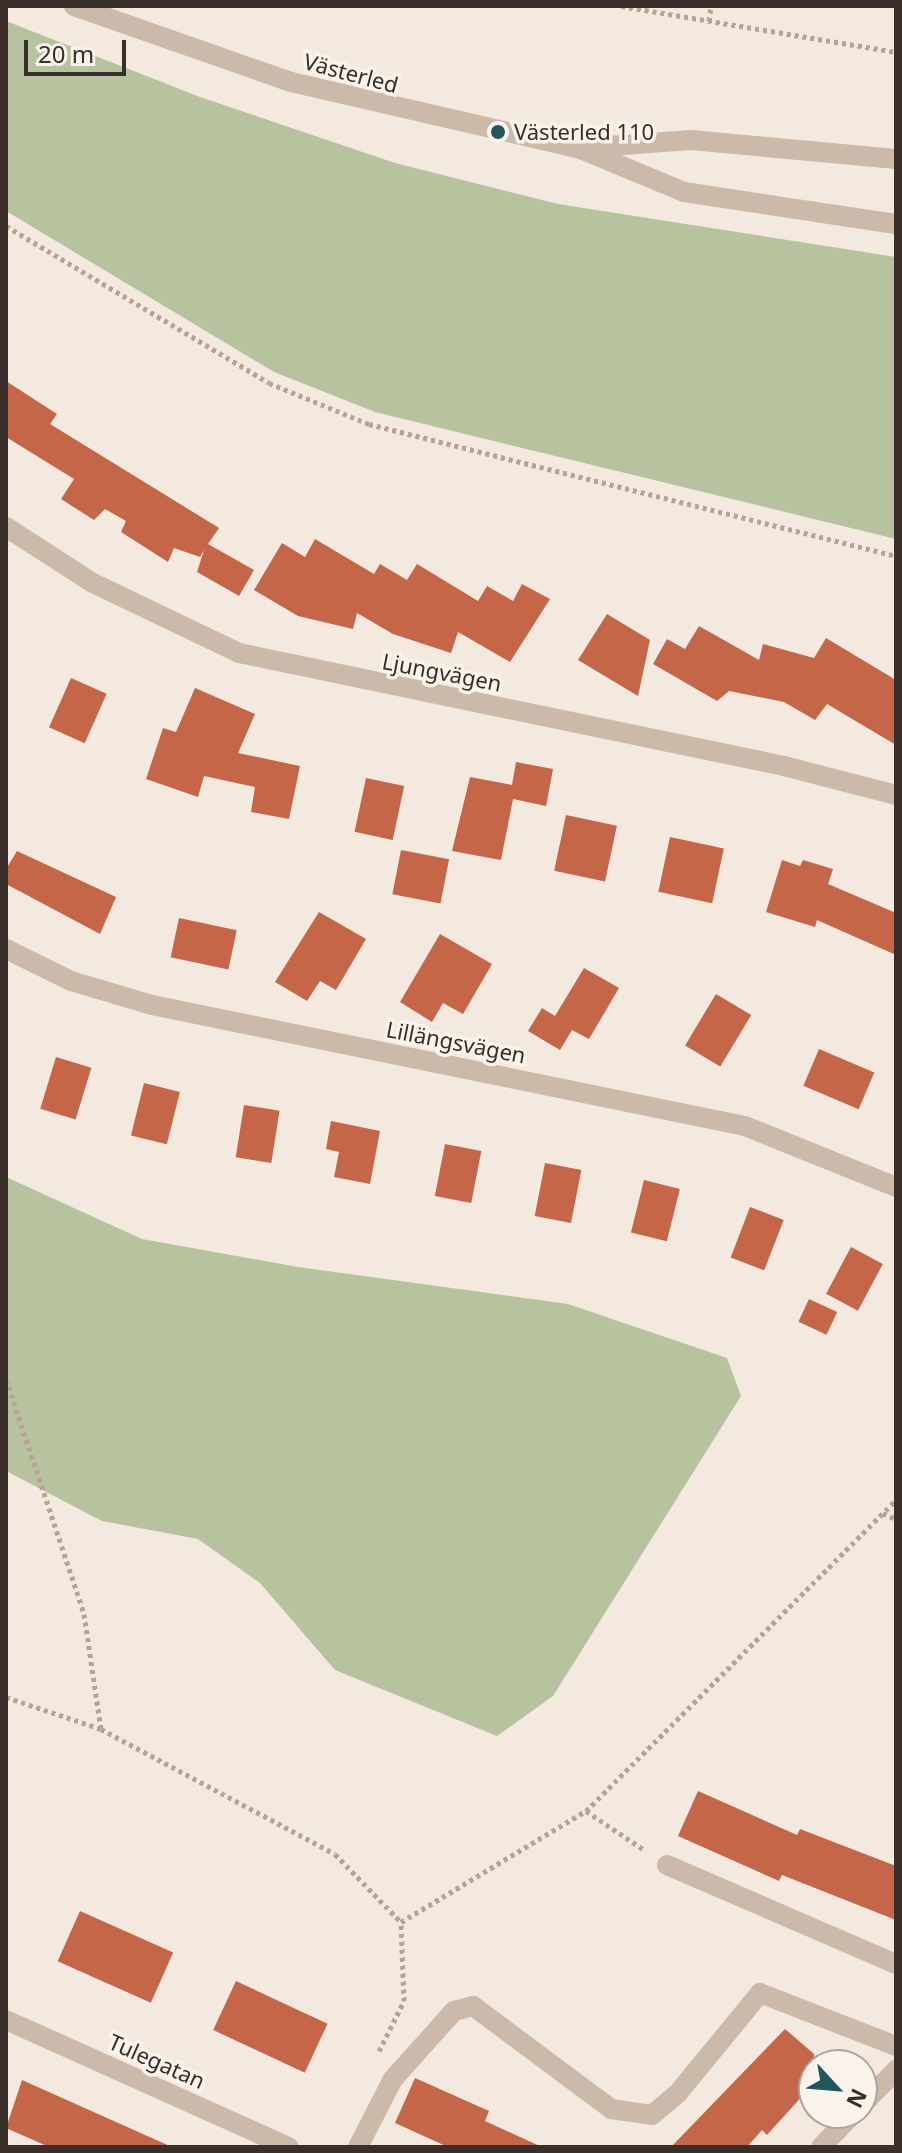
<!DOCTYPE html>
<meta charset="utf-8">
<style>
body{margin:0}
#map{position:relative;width:902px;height:2153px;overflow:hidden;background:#f3e9de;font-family:"Noto Sans",sans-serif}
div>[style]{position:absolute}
.green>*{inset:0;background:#b7c29e}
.building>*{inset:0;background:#c66649;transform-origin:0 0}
.path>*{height:5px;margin-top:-2.5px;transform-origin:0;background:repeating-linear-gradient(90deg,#b7a394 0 4px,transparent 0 8px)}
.minor>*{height:20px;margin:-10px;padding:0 10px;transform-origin:10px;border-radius:10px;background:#cbb9aa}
.dots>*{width:22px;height:22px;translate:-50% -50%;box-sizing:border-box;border:4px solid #faf3eb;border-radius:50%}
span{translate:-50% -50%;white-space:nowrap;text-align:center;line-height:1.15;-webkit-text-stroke:7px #faf3eb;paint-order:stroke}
.street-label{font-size:22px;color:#392e2a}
.poi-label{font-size:22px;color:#392e2a}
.left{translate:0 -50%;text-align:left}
.frame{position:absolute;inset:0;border:8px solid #392e2a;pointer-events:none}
.north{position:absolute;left:798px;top:2049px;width:80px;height:80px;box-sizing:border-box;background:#faf3eb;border:2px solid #ada49e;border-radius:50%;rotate:116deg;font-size:22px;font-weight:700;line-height:32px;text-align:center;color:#392e2a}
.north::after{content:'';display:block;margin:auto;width:28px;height:36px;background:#1f575b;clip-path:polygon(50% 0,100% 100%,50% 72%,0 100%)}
.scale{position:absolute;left:24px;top:40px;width:102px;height:36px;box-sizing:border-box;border:4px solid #392e2a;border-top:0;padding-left:10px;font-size:24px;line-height:28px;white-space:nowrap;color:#392e2a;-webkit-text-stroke:6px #faf3eb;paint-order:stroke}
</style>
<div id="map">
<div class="green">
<div style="clip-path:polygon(6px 21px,200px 97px,395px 163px,558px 204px,896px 257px,896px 539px,375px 412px,274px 372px,6px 211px)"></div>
<div style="clip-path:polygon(6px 1177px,142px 1239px,298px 1267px,568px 1304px,727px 1358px,741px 1396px,553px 1696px,497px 1736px,335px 1670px,260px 1583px,198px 1539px,102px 1521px,6px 1471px)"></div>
</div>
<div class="building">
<div style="clip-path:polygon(6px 381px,57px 414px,50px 424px,219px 528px,208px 544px,254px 570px,239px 596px,197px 572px,204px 550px,200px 557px,174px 548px,168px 562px,121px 532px,126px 521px,105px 509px,94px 520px,61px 499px,74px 479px,6px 437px)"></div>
<div style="clip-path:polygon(315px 539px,374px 574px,380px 564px,407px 580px,417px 564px,478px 601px,487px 586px,513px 601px,522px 584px,550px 599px,510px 662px,458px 632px,451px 653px,393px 634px,357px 613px,353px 629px,298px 616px,254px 590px,282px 543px,305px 557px)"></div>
<div style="clip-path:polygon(607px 614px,650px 640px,638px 696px,578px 660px)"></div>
<div style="clip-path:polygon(699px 626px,759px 660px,763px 644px,814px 658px,826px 638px,896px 680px,896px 745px,827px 704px,815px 720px,784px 702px,729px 691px,717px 701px,653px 664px,667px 639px,685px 649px)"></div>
<div style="left:71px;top:678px;width:39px;height:54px;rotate:24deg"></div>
<div style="clip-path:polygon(195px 688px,255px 714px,238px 753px,300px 766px,289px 819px,251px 812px,255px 787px,204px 776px,198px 797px,146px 779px,163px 728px,176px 732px)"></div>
<div style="clip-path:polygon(516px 762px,553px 769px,546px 806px,513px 799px,501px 860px,452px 851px,470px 777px,512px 785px)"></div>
<div style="left:366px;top:778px;width:39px;height:55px;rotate:12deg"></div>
<div style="left:566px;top:815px;width:52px;height:57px;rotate:12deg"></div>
<div style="left:670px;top:837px;width:55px;height:56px;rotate:12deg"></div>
<div style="left:401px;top:850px;width:49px;height:45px;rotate:11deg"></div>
<div style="clip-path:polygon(17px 851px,116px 897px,100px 934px,6px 884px,6px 869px)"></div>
<div style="clip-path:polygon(782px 860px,800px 866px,803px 860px,833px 869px,828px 884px,896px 913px,896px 955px,817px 920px,815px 927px,766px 912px)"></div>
<div style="clip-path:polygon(319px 912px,366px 939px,336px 990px,320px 981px,307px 1001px,275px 982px)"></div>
<div style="left:179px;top:918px;width:59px;height:40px;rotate:12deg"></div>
<div style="clip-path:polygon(440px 934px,492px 964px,463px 1014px,443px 1003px,432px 1022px,400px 1002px)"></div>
<div style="clip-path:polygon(584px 968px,619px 988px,589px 1039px,572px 1030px,560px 1050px,528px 1031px,542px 1008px,555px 1016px)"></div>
<div style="left:716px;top:994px;width:41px;height:60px;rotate:31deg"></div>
<div style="left:819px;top:1049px;width:60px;height:40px;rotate:23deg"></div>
<div style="left:56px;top:1057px;width:37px;height:54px;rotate:17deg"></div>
<div style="left:144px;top:1083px;width:37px;height:54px;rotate:14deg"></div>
<div style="left:244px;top:1105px;width:36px;height:53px;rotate:9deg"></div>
<div style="clip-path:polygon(331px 1121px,380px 1131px,370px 1184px,334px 1177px,339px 1152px,326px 1149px)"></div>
<div style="left:445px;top:1144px;width:37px;height:53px;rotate:11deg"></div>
<div style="left:545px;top:1163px;width:37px;height:54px;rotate:11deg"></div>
<div style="left:644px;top:1180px;width:37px;height:54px;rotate:14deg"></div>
<div style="left:750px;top:1207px;width:36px;height:54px;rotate:21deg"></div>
<div style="left:851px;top:1247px;width:36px;height:53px;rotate:28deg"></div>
<div style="left:809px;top:1299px;width:31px;height:25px;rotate:25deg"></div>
<div style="clip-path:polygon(698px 1791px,797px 1835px,800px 1829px,896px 1866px,896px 1920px,782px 1875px,779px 1881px,678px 1836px)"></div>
<div style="left:80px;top:1911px;width:102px;height:55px;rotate:24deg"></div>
<div style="left:236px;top:1981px;width:101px;height:54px;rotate:25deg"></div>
<div style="clip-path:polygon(785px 2029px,814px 2054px,814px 2083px,767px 2135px,762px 2130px,747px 2147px,671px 2147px)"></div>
<div style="clip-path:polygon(415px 2078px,489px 2111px,485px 2121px,542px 2147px,448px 2147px,395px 2123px)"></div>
<div style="clip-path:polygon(22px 2080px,172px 2147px,49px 2147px,6px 2128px)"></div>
</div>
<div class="path">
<div style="left:621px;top:6px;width:279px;rotate:9.5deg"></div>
<div style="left:709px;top:21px;width:15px;rotate:-82deg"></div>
<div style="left:6px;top:226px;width:306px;rotate:30.8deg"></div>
<div style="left:269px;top:383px;width:108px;rotate:22.3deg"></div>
<div style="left:369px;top:424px;width:543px;rotate:14.06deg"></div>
<div style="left:6px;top:1379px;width:248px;rotate:71.6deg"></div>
<div style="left:84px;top:1614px;width:116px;rotate:81.6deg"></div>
<div style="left:883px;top:1513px;width:14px;rotate:25deg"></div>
<div style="left:6px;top:1697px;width:100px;rotate:18.6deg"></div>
<div style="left:101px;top:1729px;width:265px;rotate:28.1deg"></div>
<div style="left:335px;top:1854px;width:95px;rotate:45.9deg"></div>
<div style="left:401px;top:1922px;width:216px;rotate:-31deg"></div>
<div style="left:586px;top:1811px;width:439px;rotate:-45.1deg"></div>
<div style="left:586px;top:1811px;width:72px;rotate:33.7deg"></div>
<div style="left:379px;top:2051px;width:56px;rotate:-63.4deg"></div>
<div style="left:404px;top:2001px;width:79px;rotate:-92.2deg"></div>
</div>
<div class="minor">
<div style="left:74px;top:6px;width:230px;rotate:19.3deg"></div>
<div style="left:291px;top:82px;width:294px;rotate:13deg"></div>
<div style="left:578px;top:148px;width:115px;rotate:22.5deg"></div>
<div style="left:684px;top:192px;width:214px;rotate:8.6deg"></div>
<div style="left:582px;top:148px;width:109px;rotate:-4.2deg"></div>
<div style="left:691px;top:140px;width:206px;rotate:5.3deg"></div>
<div style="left:6px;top:527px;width:103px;rotate:32.8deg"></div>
<div style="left:93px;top:583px;width:162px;rotate:25.6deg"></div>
<div style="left:239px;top:653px;width:557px;rotate:11.71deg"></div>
<div style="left:784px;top:766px;width:116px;rotate:14.5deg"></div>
<div style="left:6px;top:949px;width:72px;rotate:26.2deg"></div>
<div style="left:71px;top:981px;width:84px;rotate:16.5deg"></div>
<div style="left:152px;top:1005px;width:605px;rotate:11.53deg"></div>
<div style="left:745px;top:1126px;width:163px;rotate:22deg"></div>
<div style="left:667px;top:1865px;width:249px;rotate:23.4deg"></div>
<div style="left:6px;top:2020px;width:310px;rotate:24.2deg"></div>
<div style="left:862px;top:2105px;width:49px;rotate:-45.8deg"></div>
<div style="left:358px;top:2147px;width:76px;rotate:-62.8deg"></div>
<div style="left:393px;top:2079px;width:91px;rotate:-48.1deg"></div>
<div style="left:454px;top:2011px;width:20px;rotate:-15deg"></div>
<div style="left:473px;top:2006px;width:172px;rotate:36.7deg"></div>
<div style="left:611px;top:2109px;width:41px;rotate:8.3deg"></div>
<div style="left:652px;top:2115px;width:34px;rotate:-40deg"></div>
<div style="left:678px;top:2093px;width:129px;rotate:-50.6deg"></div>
<div style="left:760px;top:1993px;width:146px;rotate:21.3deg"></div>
<div style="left:821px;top:2147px;width:47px;rotate:-45.9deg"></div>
</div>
<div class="dots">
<div style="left:498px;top:132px;background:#1f575b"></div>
</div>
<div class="street-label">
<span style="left:351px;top:73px;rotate:15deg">Västerled</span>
<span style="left:442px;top:672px;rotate:11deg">Ljungvägen</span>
<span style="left:456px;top:1042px;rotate:11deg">Lillängsvägen</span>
<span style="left:157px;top:2061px;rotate:24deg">Tulegatan</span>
</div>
<div class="poi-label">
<span class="left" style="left:514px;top:132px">Västerled 110</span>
</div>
<div class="frame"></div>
<div class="north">N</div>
<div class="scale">20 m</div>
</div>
